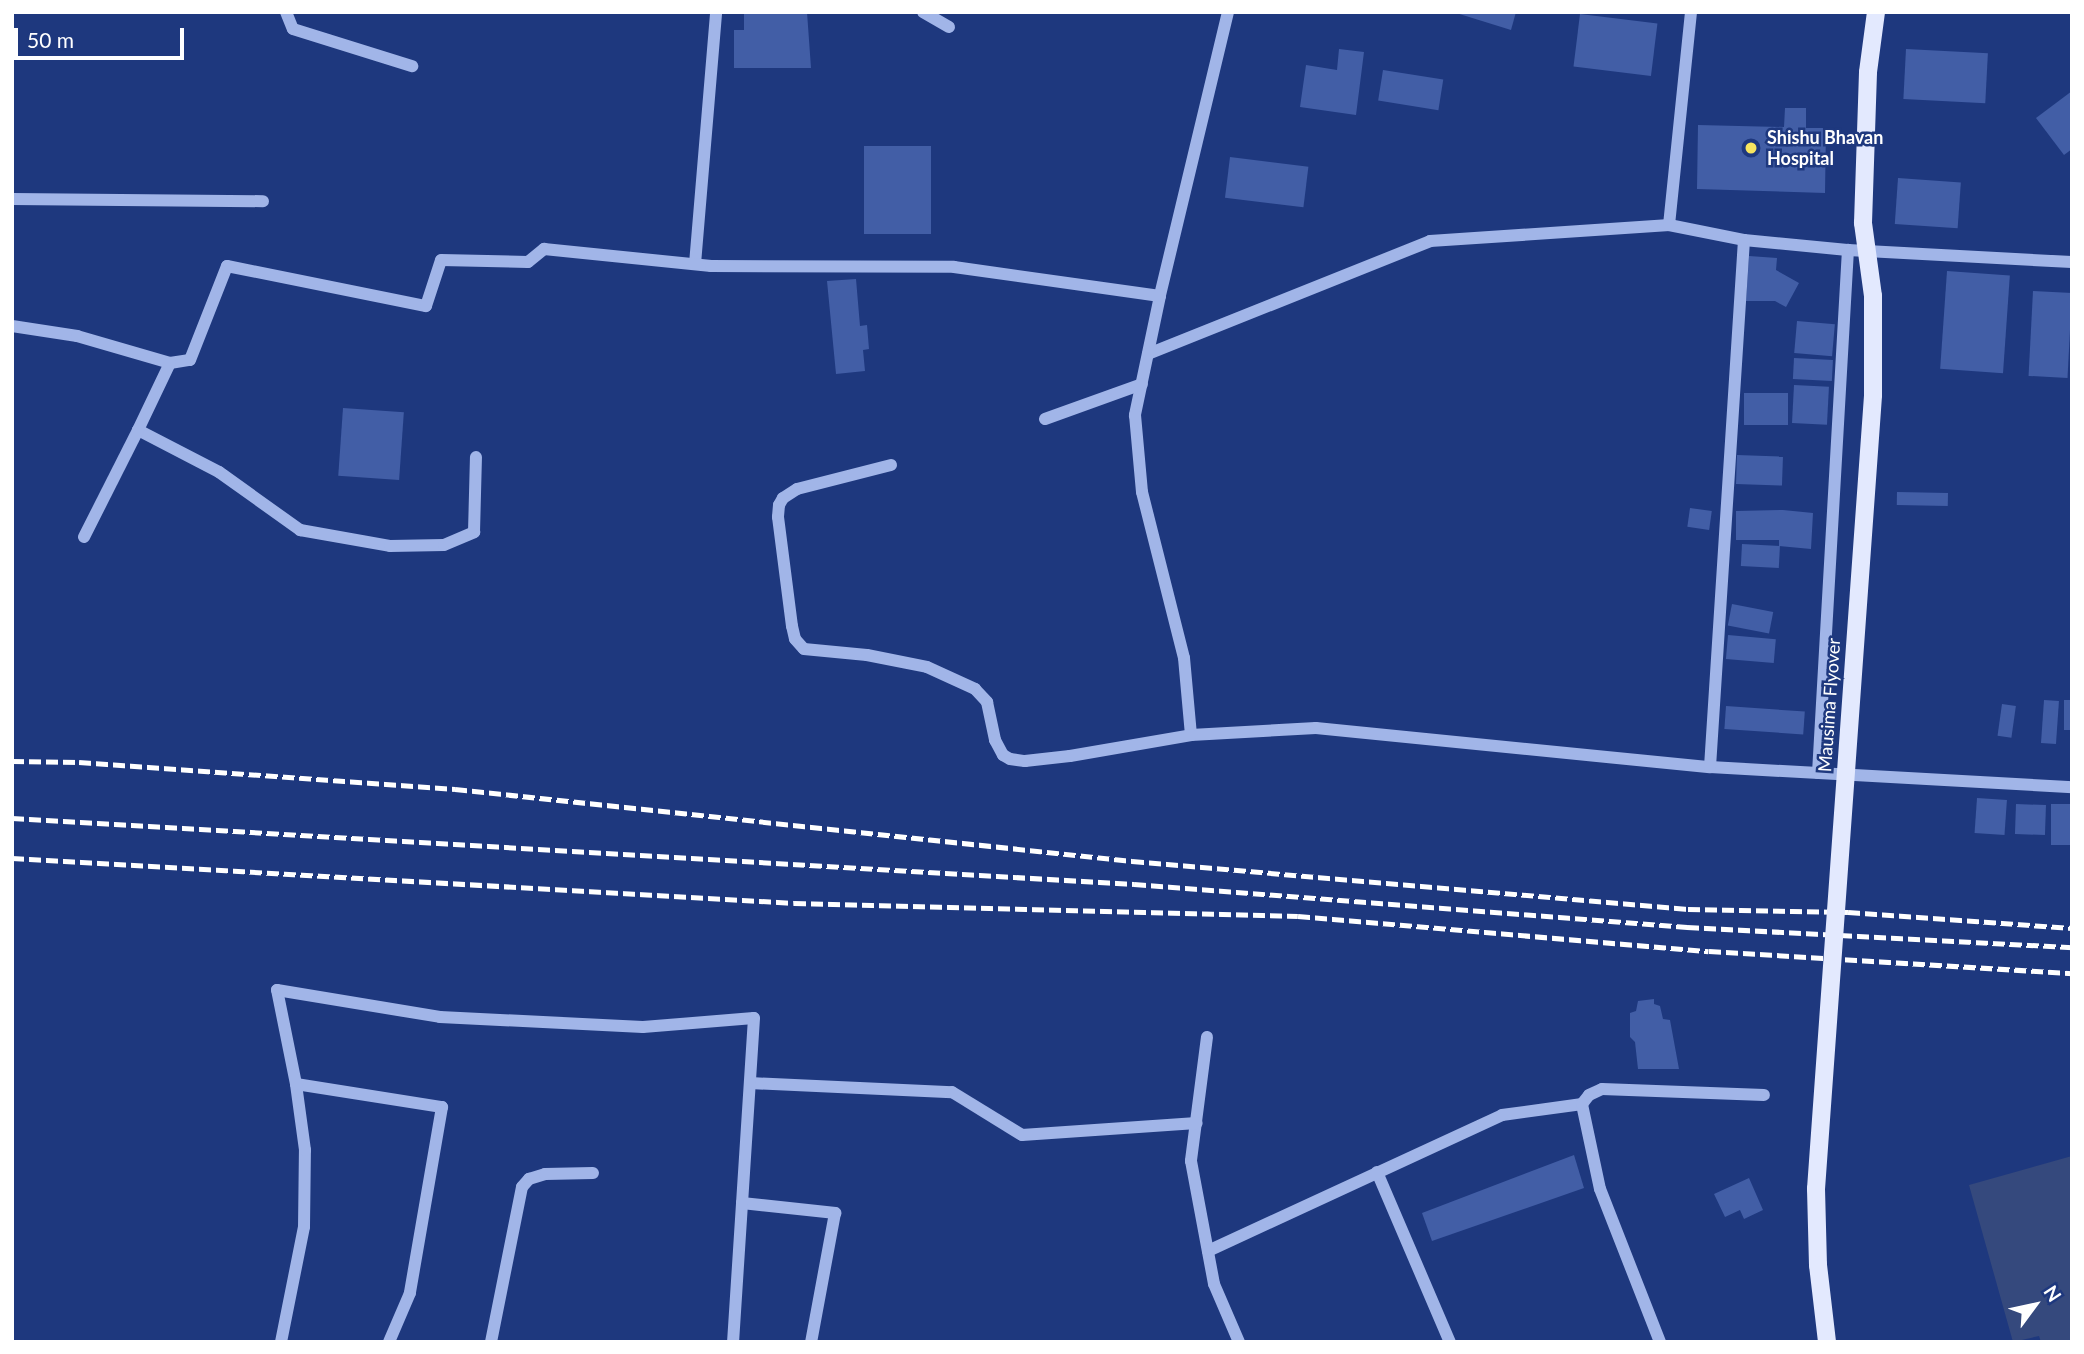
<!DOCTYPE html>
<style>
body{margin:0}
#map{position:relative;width:2084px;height:1354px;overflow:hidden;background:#1e387e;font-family:Lato,sans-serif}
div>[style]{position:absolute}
.water>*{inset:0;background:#35497d}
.building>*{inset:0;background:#425ea6;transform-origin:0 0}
.minor>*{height:12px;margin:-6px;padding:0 6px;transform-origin:6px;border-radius:6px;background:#a1b5e8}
.major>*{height:18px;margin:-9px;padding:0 9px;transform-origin:9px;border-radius:9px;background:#e3e9fe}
.rail>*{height:5px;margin-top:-2.5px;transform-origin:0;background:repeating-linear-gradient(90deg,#fff 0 12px,transparent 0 17px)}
.major-bridge>*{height:18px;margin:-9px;padding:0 9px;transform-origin:9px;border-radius:9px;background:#e3e9fe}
.dots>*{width:19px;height:19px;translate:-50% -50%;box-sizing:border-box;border:4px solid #1e387e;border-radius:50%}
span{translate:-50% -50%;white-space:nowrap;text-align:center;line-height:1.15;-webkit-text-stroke:5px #1e387e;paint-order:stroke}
.poi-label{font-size:18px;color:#fff;font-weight:700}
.left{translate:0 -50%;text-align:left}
.street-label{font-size:18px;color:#fff}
.frame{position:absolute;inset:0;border:14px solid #fff;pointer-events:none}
.north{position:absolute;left:2000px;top:1270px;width:70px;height:70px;-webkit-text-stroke:5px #1e387e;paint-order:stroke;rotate:57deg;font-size:19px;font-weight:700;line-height:28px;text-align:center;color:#fff}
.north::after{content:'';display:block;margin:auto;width:24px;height:32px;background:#fff;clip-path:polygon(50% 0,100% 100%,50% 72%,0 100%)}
.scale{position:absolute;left:14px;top:28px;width:170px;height:32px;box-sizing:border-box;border:4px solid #fff;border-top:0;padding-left:9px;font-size:21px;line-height:24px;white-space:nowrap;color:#fff;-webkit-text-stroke:5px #1e387e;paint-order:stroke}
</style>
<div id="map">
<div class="water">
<div style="clip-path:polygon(2072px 1156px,2072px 1342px,2041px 1342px,2039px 1336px,2013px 1342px,1969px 1185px)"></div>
</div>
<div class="building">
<div style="clip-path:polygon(744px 12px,807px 12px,811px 68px,734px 68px,734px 30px,744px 30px)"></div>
<div style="clip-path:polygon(1453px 12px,1516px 12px,1511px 30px)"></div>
<div style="left:1580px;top:14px;width:78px;height:53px;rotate:7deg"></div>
<div style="clip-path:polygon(1339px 49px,1364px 52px,1356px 115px,1300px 107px,1306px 65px,1337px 70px)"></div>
<div style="left:1906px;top:49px;width:82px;height:50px;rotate:3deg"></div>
<div style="left:1383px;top:70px;width:61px;height:31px;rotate:9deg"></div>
<div style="clip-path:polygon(2072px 91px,2072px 149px,2064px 155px,2036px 118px)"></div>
<div style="clip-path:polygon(1785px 108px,1806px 108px,1806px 128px,1826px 128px,1825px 193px,1697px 189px,1698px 125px,1784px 127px)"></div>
<div style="left:864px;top:146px;width:67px;height:88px"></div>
<div style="left:1230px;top:157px;width:79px;height:41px;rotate:7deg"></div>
<div style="left:1898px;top:178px;width:63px;height:46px;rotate:4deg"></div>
<div style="clip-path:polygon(1749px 256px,1777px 258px,1776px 270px,1799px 283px,1786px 307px,1775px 301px,1746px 301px)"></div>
<div style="left:1947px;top:271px;width:63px;height:98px;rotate:4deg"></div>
<div style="clip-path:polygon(856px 279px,860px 326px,867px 325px,869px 349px,863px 350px,865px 371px,836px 374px,827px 281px)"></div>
<div style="left:2033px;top:291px;width:39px;height:85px;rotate:3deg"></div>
<div style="left:1797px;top:321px;width:38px;height:32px;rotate:5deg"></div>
<div style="left:1794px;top:358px;width:39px;height:21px;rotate:3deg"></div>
<div style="left:1794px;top:385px;width:35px;height:38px;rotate:3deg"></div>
<div style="left:1744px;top:393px;width:44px;height:32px"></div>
<div style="left:343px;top:408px;width:61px;height:68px;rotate:4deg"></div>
<div style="left:1737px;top:455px;width:46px;height:29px;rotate:2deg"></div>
<div style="left:1897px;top:492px;width:51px;height:13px;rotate:1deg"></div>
<div style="left:1690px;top:508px;width:22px;height:19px;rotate:8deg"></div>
<div style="clip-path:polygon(1783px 510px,1813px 513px,1811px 549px,1779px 546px,1779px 540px,1736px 540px,1736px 511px)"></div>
<div style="left:1742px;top:544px;width:38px;height:22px;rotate:3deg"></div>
<div style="left:1732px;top:604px;width:42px;height:22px;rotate:11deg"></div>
<div style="left:1728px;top:635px;width:48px;height:24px;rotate:5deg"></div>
<div style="left:2044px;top:700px;width:15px;height:43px;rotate:4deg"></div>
<div style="left:2064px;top:700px;width:8px;height:30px"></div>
<div style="left:2002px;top:704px;width:14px;height:32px;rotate:8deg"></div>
<div style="left:1726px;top:706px;width:79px;height:23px;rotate:4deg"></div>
<div style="left:1977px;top:798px;width:30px;height:35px;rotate:4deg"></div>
<div style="left:2016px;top:804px;width:30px;height:30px;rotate:2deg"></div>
<div style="left:2051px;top:804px;width:21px;height:41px"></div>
<div style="clip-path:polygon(1654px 999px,1654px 1004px,1660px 1006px,1663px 1019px,1670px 1020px,1679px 1069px,1638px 1069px,1635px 1042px,1630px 1037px,1630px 1013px,1636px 1011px,1638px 1001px)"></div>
<div style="clip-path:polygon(1574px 1155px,1584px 1188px,1432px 1241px,1422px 1213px)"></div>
<div style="clip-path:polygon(1749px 1178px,1763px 1210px,1744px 1219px,1740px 1210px,1725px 1217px,1714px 1194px)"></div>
</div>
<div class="minor">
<div style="left:286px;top:12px;width:18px;rotate:68deg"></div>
<div style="left:293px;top:29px;width:125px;rotate:17.3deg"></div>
<div style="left:923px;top:12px;width:30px;rotate:30deg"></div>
<div style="left:1228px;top:12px;width:292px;rotate:103.5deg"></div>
<div style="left:1160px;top:296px;width:122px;rotate:101.9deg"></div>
<div style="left:1135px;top:415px;width:77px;rotate:84.8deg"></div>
<div style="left:1142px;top:492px;width:171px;rotate:75.8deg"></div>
<div style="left:1184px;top:658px;width:77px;rotate:84.8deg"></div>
<div style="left:1191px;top:735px;width:125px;rotate:-3.2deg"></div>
<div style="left:1316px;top:728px;width:396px;rotate:5.7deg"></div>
<div style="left:1710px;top:767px;width:363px;rotate:3.2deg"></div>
<div style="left:12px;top:199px;width:251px;rotate:0.5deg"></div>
<div style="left:1669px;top:225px;width:214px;rotate:-84.1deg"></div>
<div style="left:695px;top:264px;width:253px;rotate:-85.2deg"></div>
<div style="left:12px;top:326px;width:66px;rotate:8.7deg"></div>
<div style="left:77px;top:336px;width:97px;rotate:16.2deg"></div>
<div style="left:170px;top:363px;width:20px;rotate:-9deg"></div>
<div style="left:190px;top:360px;width:101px;rotate:-68.5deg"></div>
<div style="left:227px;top:266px;width:203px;rotate:11.4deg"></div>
<div style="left:426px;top:306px;width:48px;rotate:-71.9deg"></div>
<div style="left:441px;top:260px;width:87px;rotate:1.3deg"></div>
<div style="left:528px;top:262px;width:21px;rotate:-39deg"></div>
<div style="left:544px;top:249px;width:168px;rotate:5.8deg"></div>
<div style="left:711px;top:266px;width:243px;rotate:0.2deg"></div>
<div style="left:954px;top:267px;width:208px;rotate:8deg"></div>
<div style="left:1148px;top:354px;width:304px;rotate:-21.8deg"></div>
<div style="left:1430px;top:241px;width:240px;rotate:-3.8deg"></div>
<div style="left:1669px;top:225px;width:76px;rotate:11.3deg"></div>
<div style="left:1744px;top:240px;width:104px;rotate:5.5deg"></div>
<div style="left:1848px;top:250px;width:224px;rotate:3.1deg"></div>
<div style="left:170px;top:363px;width:74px;rotate:115.5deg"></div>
<div style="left:138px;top:430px;width:91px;rotate:27.4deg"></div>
<div style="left:219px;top:472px;width:100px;rotate:35.6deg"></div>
<div style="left:300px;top:530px;width:91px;rotate:10.1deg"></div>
<div style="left:390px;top:546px;width:54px;rotate:-1.1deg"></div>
<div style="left:444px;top:545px;width:33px;rotate:-23deg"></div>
<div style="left:474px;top:532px;width:75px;rotate:-88.5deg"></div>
<div style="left:1045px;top:419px;width:103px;rotate:-19.8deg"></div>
<div style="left:891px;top:465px;width:97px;rotate:165.7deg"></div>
<div style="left:797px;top:489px;width:17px;rotate:147deg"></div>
<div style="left:783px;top:498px;width:8px;rotate:120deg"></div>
<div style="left:779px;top:505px;width:12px;rotate:95deg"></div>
<div style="left:778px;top:517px;width:110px;rotate:82.7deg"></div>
<div style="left:792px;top:626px;width:13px;rotate:77deg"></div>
<div style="left:795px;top:639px;width:13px;rotate:48deg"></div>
<div style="left:804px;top:649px;width:63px;rotate:5.4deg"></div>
<div style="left:867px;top:655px;width:61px;rotate:11.3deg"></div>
<div style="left:927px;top:667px;width:53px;rotate:24.6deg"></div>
<div style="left:975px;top:689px;width:18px;rotate:47deg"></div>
<div style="left:987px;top:702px;width:39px;rotate:78deg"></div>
<div style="left:995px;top:740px;width:17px;rotate:62deg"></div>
<div style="left:1003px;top:755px;width:8px;rotate:30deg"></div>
<div style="left:1010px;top:759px;width:15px;rotate:8deg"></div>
<div style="left:1025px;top:761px;width:45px;rotate:-6.3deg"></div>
<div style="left:1070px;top:756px;width:123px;rotate:-9.8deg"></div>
<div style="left:84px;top:537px;width:120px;rotate:-63.2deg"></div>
<div style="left:1710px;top:767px;width:528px;rotate:-86.31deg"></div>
<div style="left:1818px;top:773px;width:524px;rotate:-86.72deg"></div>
<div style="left:1207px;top:1037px;width:125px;rotate:97.4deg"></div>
<div style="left:1191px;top:1161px;width:125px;rotate:79.4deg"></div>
<div style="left:1214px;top:1284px;width:63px;rotate:66.7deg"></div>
<div style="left:750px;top:1083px;width:202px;rotate:2.6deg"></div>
<div style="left:952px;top:1092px;width:82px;rotate:31.6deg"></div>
<div style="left:1022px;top:1135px;width:175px;rotate:-3.9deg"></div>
<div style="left:296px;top:1084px;width:148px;rotate:9deg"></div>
<div style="left:442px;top:1107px;width:189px;rotate:99.8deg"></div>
<div style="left:410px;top:1293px;width:53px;rotate:113.2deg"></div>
<div style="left:1377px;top:1172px;width:185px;rotate:66.8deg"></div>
<div style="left:742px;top:1203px;width:94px;rotate:6.1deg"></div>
<div style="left:835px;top:1213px;width:131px;rotate:100.5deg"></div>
<div style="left:1208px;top:1251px;width:324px;rotate:-24.8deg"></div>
<div style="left:1502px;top:1115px;width:81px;rotate:-7.8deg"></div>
<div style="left:281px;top:1342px;width:117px;rotate:-78.7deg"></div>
<div style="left:304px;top:1227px;width:77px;rotate:-89.3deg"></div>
<div style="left:305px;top:1150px;width:67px;rotate:-97.8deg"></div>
<div style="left:296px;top:1084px;width:96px;rotate:-101.4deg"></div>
<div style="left:277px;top:990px;width:165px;rotate:9.4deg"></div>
<div style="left:440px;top:1017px;width:203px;rotate:2.8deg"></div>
<div style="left:643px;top:1027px;width:111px;rotate:-4.6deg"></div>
<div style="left:754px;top:1018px;width:325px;rotate:93.7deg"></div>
<div style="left:491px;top:1342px;width:158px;rotate:-78.7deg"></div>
<div style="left:522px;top:1187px;width:11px;rotate:-49deg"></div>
<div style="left:529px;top:1179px;width:17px;rotate:-17deg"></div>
<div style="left:545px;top:1174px;width:48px;rotate:-1.2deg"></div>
<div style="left:1660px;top:1342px;width:164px;rotate:-111.4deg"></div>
<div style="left:1600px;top:1189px;width:87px;rotate:-102deg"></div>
<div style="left:1582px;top:1104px;width:11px;rotate:-52deg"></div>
<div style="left:1589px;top:1095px;width:14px;rotate:-25deg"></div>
<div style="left:1602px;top:1089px;width:162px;rotate:2.1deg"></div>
</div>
<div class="major">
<div style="left:1863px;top:223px;width:151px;rotate:-88.1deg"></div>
<div style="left:1868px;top:72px;width:61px;rotate:-82.4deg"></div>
<div style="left:1816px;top:1189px;width:76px;rotate:88.5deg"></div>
<div style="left:1818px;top:1265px;width:78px;rotate:83.3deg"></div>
</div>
<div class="rail">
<div style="left:12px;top:761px;width:67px;rotate:0.9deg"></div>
<div style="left:79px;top:762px;width:377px;rotate:4.1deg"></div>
<div style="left:455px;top:789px;width:681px;rotate:6.07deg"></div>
<div style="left:1132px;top:861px;width:558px;rotate:4.93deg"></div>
<div style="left:1688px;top:909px;width:160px;rotate:1.1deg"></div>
<div style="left:1848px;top:912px;width:225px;rotate:4.1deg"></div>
<div style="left:12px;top:818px;width:1124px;rotate:3.37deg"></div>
<div style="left:1134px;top:884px;width:555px;rotate:4.45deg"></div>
<div style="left:1687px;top:927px;width:386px;rotate:3deg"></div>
<div style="left:12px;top:858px;width:783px;rotate:3.29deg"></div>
<div style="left:794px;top:903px;width:504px;rotate:1.48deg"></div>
<div style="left:1298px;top:916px;width:412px;rotate:4.9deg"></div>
<div style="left:1709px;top:951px;width:364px;rotate:3.5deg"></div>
</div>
<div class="major-bridge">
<div style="left:1816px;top:1189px;width:796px;rotate:-85.89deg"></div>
<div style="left:1873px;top:395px;width:99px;rotate:-90deg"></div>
<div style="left:1873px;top:296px;width:74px;rotate:-97.8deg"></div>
</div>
<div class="dots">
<div style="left:1751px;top:148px;background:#f7e560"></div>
</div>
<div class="poi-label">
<span class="left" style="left:1767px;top:148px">Shishu Bhavan<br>Hospital</span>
</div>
<div class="street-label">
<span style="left:1829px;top:705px;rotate:-86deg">Mausima Flyover</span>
</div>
<div class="frame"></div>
<div class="north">N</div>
<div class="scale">50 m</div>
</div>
